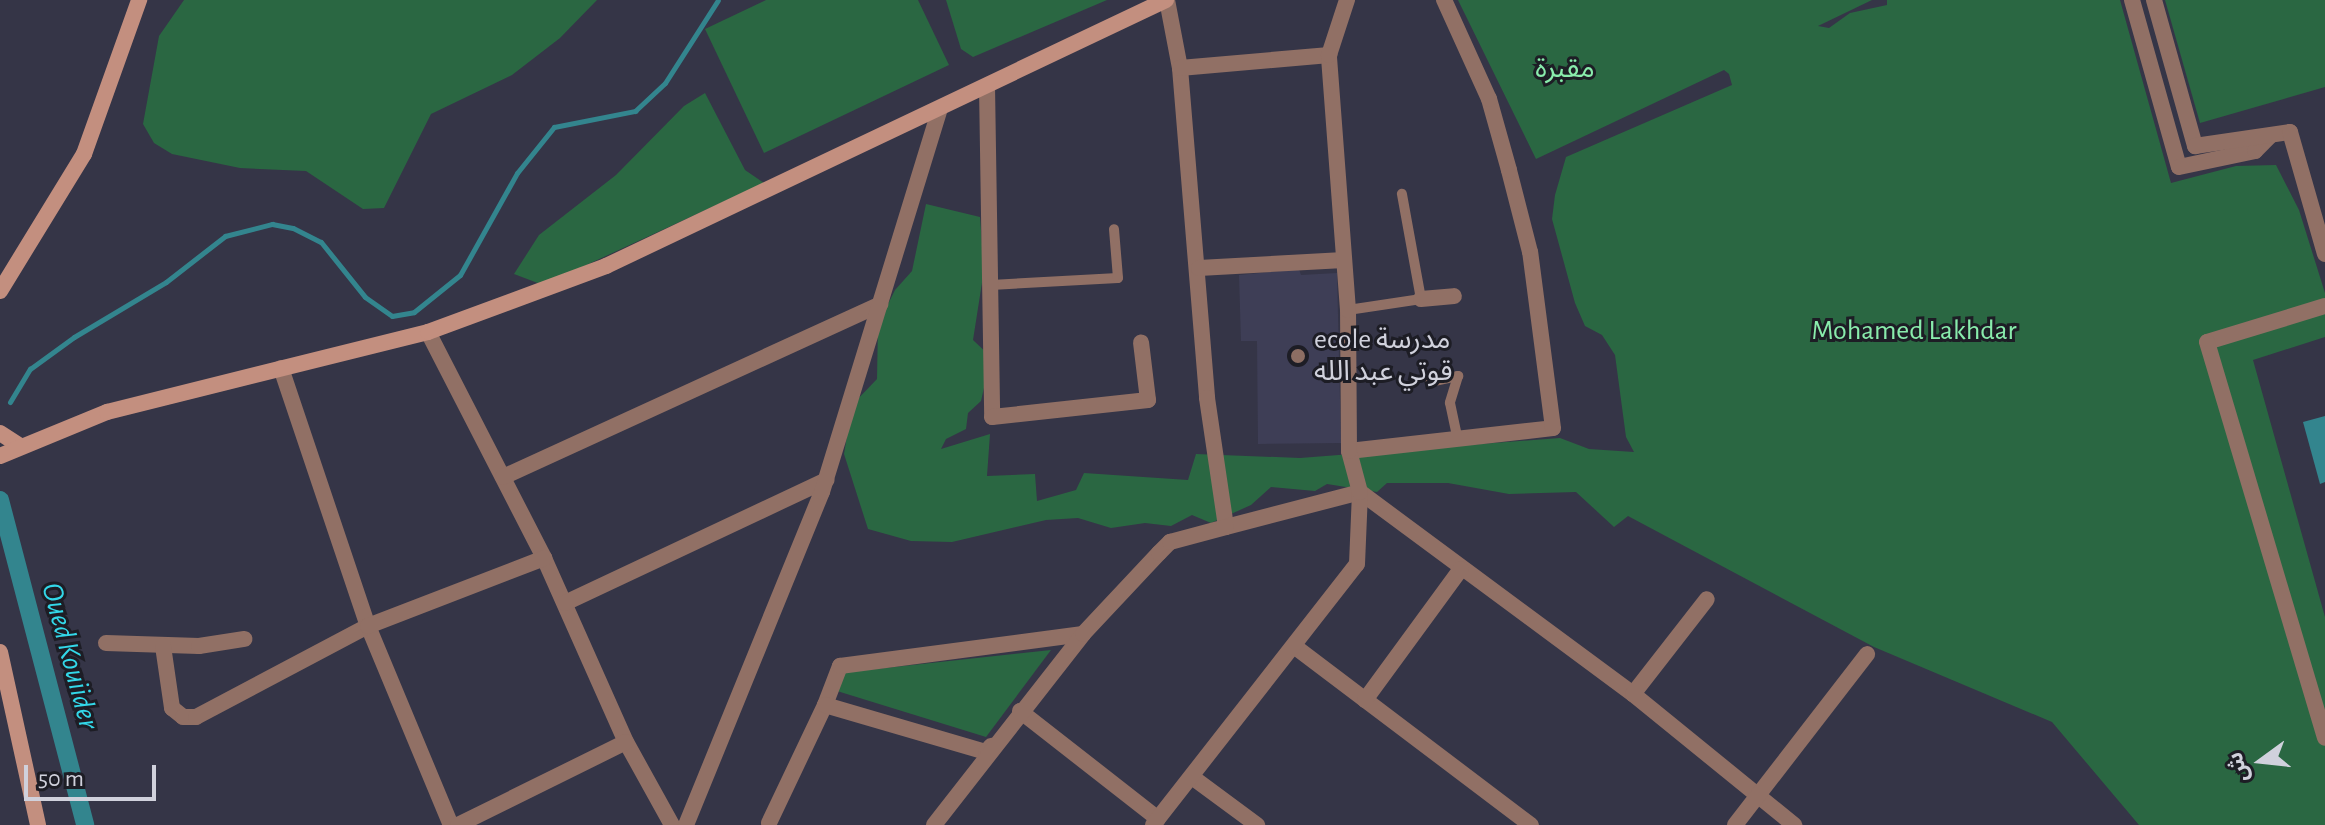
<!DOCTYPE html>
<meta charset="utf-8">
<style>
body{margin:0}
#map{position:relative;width:2325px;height:825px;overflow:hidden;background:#353547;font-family:"Alegreya Sans","Noto Sans Arabic",sans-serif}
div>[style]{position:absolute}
.built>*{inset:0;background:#3e3e56}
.green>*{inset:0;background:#2a6742}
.water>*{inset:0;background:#33858e}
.stream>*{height:5px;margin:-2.5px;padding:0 2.5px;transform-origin:2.5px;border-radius:2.5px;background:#33858e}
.canal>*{height:18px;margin:-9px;padding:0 9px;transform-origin:9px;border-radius:9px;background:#33858e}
.service>*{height:10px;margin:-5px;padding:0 5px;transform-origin:5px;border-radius:5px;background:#917065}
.minor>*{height:16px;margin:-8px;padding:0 8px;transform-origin:8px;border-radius:8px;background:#917065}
.secondary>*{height:16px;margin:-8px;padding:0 8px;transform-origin:8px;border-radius:8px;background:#c38f7f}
.dots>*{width:22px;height:22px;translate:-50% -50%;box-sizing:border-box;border:4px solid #1d1d25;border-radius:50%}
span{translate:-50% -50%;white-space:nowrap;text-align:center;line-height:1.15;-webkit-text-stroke:6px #1d1d25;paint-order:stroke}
.park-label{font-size:28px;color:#89ecac}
.poi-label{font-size:28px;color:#d0d1dc}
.left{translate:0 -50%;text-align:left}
.water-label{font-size:30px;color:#33d8e9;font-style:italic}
.north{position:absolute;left:2221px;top:721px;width:80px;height:80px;-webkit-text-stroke:6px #1d1d25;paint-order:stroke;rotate:255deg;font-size:22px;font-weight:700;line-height:32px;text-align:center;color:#d0d1dc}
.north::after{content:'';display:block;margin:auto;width:28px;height:36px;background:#d0d1dc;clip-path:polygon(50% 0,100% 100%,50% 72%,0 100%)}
.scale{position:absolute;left:24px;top:765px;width:132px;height:36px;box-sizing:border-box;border:4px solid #d0d1dc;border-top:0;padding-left:10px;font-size:24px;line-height:28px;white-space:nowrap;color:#d0d1dc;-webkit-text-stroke:6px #1d1d25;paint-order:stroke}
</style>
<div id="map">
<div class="built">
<div style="clip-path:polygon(1299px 269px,1301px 275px,1337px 273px,1341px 443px,1258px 444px,1257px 341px,1241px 341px,1239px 275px)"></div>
</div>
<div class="green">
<div style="clip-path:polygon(184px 0,597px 0,560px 38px,512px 75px,431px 114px,384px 208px,363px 209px,306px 171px,240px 168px,172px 154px,154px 143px,143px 124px,159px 36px)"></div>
<div style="clip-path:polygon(766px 0,918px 0,949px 65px,764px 153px,705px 29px)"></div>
<div style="clip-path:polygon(946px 0,1107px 0,973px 57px,961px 49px)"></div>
<div style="clip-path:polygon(1458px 0,1872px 0,1818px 26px,1829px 28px,1850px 13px,1887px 5px,1887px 0,2120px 0,2171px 183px,2236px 166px,2276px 165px,2299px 210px,2325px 293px,2325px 337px,2253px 360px,2325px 617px,2325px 825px,2139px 825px,2052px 722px,1874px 647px,1628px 516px,1614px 527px,1576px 492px,1509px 494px,1448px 483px,1387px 483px,1377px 492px,1327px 484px,1315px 491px,1271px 487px,1251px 505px,1211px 523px,1192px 515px,1171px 526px,1145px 523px,1111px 528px,1078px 518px,1046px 520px,952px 542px,911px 541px,868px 529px,844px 454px,852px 405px,877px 379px,878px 324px,895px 290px,912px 271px,926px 204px,980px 217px,984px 270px,973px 340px,991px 357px,981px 401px,968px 413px,966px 429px,946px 439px,941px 449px,990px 434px,987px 476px,1035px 474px,1037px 501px,1076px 490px,1084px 473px,1188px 480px,1196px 454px,1300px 458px,1560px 438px,1589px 449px,1634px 452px,1626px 437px,1615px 355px,1602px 335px,1585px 326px,1575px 303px,1552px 219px,1555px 195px,1566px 157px,1732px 85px,1729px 74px,1724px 70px,1536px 159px)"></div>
<div style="clip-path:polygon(2165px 0,2325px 0,2325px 87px,2200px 123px)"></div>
<div style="clip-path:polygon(705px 93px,745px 170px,764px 183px,543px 285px,514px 274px,539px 235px,616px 175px,684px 106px)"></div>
<div style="clip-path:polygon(1051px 650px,986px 737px,837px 691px,839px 673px)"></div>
</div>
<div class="water">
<div style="clip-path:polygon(2325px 416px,2325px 482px,2320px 484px,2303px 422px)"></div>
</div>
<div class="stream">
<div style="left:10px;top:402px;width:39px;rotate:-59deg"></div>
<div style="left:30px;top:369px;width:54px;rotate:-36deg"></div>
<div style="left:74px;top:337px;width:107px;rotate:-30.9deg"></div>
<div style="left:166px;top:282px;width:75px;rotate:-37.9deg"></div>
<div style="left:225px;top:236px;width:49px;rotate:-14.3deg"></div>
<div style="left:272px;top:224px;width:21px;rotate:11deg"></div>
<div style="left:293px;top:228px;width:31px;rotate:27deg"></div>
<div style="left:321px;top:242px;width:70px;rotate:51.3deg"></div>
<div style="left:365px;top:297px;width:33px;rotate:35deg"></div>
<div style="left:392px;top:316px;width:22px;rotate:-10deg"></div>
<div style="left:414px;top:312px;width:59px;rotate:-38.8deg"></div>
<div style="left:460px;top:275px;width:117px;rotate:-60.8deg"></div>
<div style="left:517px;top:173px;width:59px;rotate:-51.2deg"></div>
<div style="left:554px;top:127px;width:83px;rotate:-11.2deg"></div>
<div style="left:635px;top:111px;width:41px;rotate:-43deg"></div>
<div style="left:665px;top:83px;width:98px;rotate:-57.4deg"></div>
</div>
<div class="canal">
<div style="left:0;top:500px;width:336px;rotate:75.3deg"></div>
</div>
<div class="service">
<div style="left:991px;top:285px;width:127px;rotate:-3.2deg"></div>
<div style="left:1118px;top:278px;width:49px;rotate:-94.7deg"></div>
<div style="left:1348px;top:310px;width:74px;rotate:-8.6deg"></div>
<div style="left:1421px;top:299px;width:107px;rotate:-100.3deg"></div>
<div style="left:1430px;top:382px;width:29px;rotate:-12deg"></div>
<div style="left:1458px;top:376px;width:28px;rotate:107deg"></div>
<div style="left:1450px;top:403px;width:38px;rotate:78deg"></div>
</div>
<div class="minor">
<div style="left:1167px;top:0;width:69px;rotate:79.2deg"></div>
<div style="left:1180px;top:68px;width:331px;rotate:85.3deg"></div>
<div style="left:1207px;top:398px;width:130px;rotate:81.6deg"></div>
<div style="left:1226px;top:527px;width:138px;rotate:-14.6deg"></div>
<div style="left:2132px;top:0;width:173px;rotate:74.3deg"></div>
<div style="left:2179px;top:167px;width:78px;rotate:-11.9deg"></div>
<div style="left:2255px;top:151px;width:20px;rotate:-45deg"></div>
<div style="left:2154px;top:0;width:152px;rotate:74.3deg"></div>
<div style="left:2195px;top:146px;width:96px;rotate:-8.4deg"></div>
<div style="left:2290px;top:132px;width:127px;rotate:74deg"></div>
<div style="left:1180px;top:68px;width:150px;rotate:-5deg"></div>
<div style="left:987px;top:86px;width:331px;rotate:89.1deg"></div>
<div style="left:992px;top:417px;width:157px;rotate:-6.2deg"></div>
<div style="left:1148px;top:400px;width:58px;rotate:-96.9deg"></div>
<div style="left:1199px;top:268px;width:145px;rotate:-3.2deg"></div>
<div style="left:1421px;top:299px;width:33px;rotate:-5deg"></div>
<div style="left:2325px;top:306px;width:123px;rotate:163deg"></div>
<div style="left:2207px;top:342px;width:413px;rotate:73.4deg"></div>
<div style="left:428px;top:332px;width:254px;rotate:62.8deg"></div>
<div style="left:544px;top:558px;width:201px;rotate:66deg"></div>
<div style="left:626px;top:742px;width:95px;rotate:61deg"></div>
<div style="left:281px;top:368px;width:272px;rotate:71.4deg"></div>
<div style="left:368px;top:626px;width:216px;rotate:67.4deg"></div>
<div style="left:1349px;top:451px;width:205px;rotate:-6.4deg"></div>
<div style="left:1553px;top:428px;width:177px;rotate:-97.4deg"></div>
<div style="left:1530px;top:252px;width:85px;rotate:-104.4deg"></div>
<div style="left:1509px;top:170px;width:74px;rotate:-105.7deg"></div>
<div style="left:1489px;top:99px;width:109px;rotate:-114.4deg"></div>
<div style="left:503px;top:477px;width:415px;rotate:-24.6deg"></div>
<div style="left:1360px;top:492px;width:340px;rotate:36.5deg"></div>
<div style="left:1633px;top:694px;width:208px;rotate:39.1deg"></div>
<div style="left:565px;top:603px;width:289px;rotate:-25.2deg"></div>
<div style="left:106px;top:643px;width:93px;rotate:1.8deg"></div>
<div style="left:199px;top:646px;width:46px;rotate:-8.8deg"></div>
<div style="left:163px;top:646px;width:63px;rotate:81.7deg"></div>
<div style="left:172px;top:708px;width:14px;rotate:39deg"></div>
<div style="left:183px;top:717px;width:13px"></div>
<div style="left:196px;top:717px;width:195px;rotate:-27.9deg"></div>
<div style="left:368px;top:626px;width:189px;rotate:-21.1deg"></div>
<div style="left:1294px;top:646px;width:297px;rotate:37.1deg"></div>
<div style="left:1633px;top:694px;width:120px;rotate:-52.1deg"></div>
<div style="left:1365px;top:700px;width:162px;rotate:-53.8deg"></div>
<div style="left:825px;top:705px;width:42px;rotate:-69deg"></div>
<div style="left:840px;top:666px;width:245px;rotate:-7.5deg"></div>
<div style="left:1020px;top:711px;width:175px;rotate:38deg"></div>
<div style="left:1192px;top:777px;width:81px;rotate:36.4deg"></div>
<div style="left:769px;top:823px;width:131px;rotate:-64.6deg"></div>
<div style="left:825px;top:705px;width:168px;rotate:16.3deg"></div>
<div style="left:986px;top:752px;width:8px;rotate:-50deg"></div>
<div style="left:458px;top:825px;width:187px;rotate:-26.3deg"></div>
<div style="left:686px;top:825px;width:360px;rotate:-67.8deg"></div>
<div style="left:822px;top:492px;width:401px;rotate:-72.9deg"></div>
<div style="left:934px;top:825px;width:242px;rotate:-52deg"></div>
<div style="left:1083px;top:634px;width:111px;rotate:-46.8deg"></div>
<div style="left:1159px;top:553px;width:16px;rotate:-45deg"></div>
<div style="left:1170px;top:542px;width:58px;rotate:-15deg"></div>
<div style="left:1153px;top:825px;width:331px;rotate:-52deg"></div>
<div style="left:1357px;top:564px;width:72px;rotate:-87.6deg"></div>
<div style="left:1360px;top:492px;width:42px;rotate:-105deg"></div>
<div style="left:1349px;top:451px;width:141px;rotate:-90.4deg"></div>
<div style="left:1348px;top:310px;width:256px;rotate:-94.3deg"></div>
<div style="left:1329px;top:55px;width:58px;rotate:-71.9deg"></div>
<div style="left:1735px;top:825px;width:216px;rotate:-52.3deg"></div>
</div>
<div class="secondary">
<div style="left:0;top:291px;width:161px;rotate:-58.5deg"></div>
<div style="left:84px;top:154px;width:164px;rotate:-70.3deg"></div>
<div style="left:0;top:433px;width:24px;rotate:33deg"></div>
<div style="left:0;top:456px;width:116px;rotate:-22.4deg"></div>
<div style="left:107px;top:412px;width:331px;rotate:-14deg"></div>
<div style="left:428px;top:332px;width:190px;rotate:-20.3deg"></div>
<div style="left:606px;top:266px;width:620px;rotate:-25.41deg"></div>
<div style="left:0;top:652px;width:177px;rotate:77.6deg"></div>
</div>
<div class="dots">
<div style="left:1298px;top:356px;background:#8d6e63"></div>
</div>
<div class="park-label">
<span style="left:1565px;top:69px">مقبرة</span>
<span style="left:1914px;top:331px">Mohamed Lakhdar</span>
</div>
<div class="poi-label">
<span class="left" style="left:1314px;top:356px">ecole مدرسة<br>قوتي عبد الله</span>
</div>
<div class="water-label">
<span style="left:70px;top:656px;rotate:75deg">Oued Kouiider</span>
</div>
<div class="north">ش</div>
<div class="scale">50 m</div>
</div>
